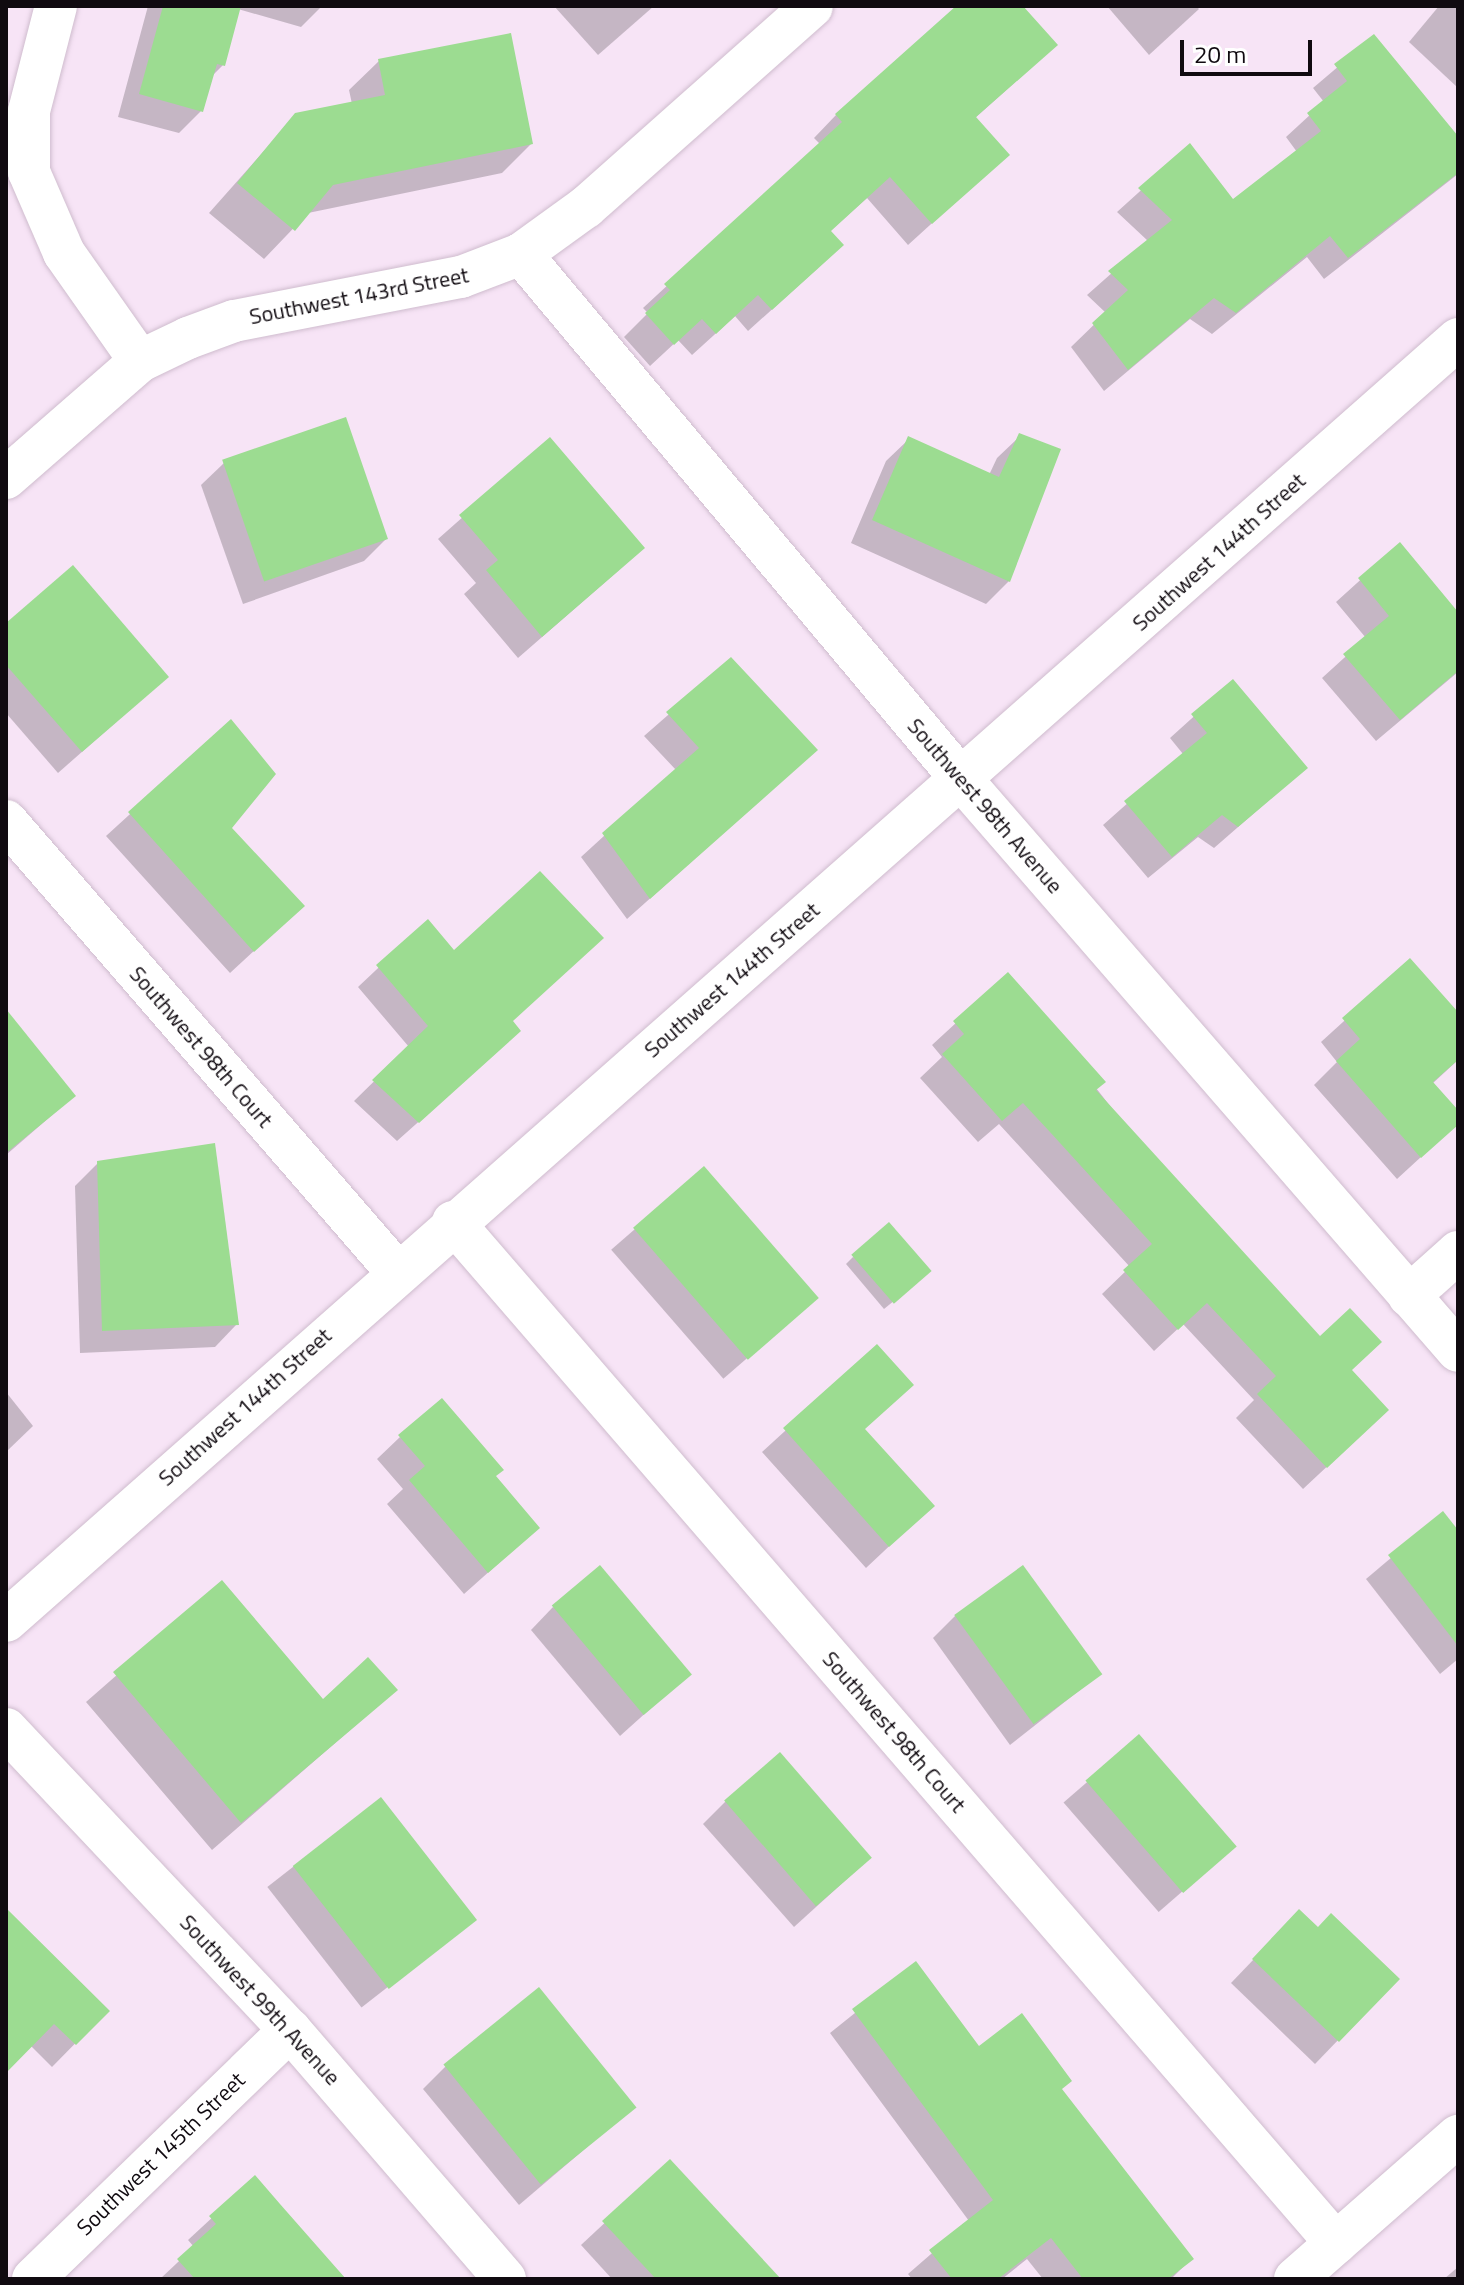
<!DOCTYPE html>
<style>
body{margin:0}
#map{position:relative;width:1464px;height:2285px;overflow:hidden;background:#f7e4f6;font-family:"Titillium Web",sans-serif}
div>[style]{position:absolute}
.shadow>*{inset:0;background:#0003;transform-origin:0 0}
.building>*{inset:0;background:#9cdc91;transform-origin:0 0}
.roads{filter:drop-shadow(0 0 2px #cfbcce) drop-shadow(0 0 2px #cfbcce)}
.minor>*{height:42px;margin:-21px;padding:0 21px;transform-origin:21px;border-radius:21px;background:#fff}
span{translate:-50% -50%;white-space:nowrap;text-align:center;line-height:1.15;-webkit-text-stroke:6px #fff;paint-order:stroke}
.street-label{font-size:22px;color:#100a10}
.frame{position:absolute;inset:0;border:8px solid #100a10;pointer-events:none}
.scale{position:absolute;left:1180px;top:40px;width:132px;height:36px;box-sizing:border-box;border:4px solid #100a10;border-top:0;padding-left:10px;font-size:24px;line-height:28px;white-space:nowrap;color:#100a10;-webkit-text-stroke:6px #fff;paint-order:stroke}
</style>
<div id="map">
<div class="shadow">
<div style="clip-path:polygon(148px 6px,322px 6px,301px 27px,238px 9px,223px 65px,211px 77px,201px 111px,179px 133px,118px 117px)"></div>
<div style="clip-path:polygon(554px 6px,654px 6px,598px 55px)"></div>
<div style="clip-path:polygon(959px 6px,1021px 6px,1032px 67px,975px 118px,1007px 155px,908px 245px,867px 198px,829px 232px,818px 268px,748px 331px,735px 316px,692px 355px,678px 340px,650px 366px,624px 337px,648px 313px,643px 308px,820px 144px,814px 138px,836px 115px)"></div>
<div style="clip-path:polygon(1107px 6px,1196px 6px,1199px 9px,1149px 55px)"></div>
<div style="clip-path:polygon(1439px 6px,1458px 6px,1458px 88px,1409px 42px)"></div>
<div style="clip-path:polygon(1373px 37px,1458px 140px,1458px 174px,1324px 279px,1307px 257px,1212px 334px,1190px 319px,1104px 391px,1071px 347px,1106px 313px,1087px 295px,1148px 241px,1117px 212px,1190px 146px,1233px 201px,1297px 152px,1286px 137px,1324px 102px,1313px 88px)"></div>
<div style="clip-path:polygon(379px 61px,531px 144px,502px 173px,308px 213px,264px 259px,209px 213px,296px 115px,352px 104px,349px 90px)"></div>
<div style="clip-path:polygon(1020px 436px,1009px 581px,986px 604px,851px 543px,886px 461px,909px 439px,989px 475px,997px 458px)"></div>
<div style="clip-path:polygon(550px 440px,619px 570px,518px 658px,464px 594px,476px 583px,438px 539px)"></div>
<div style="clip-path:polygon(224px 463px,387px 538px,364px 561px,243px 604px,201px 485px)"></div>
<div style="clip-path:polygon(1399px 545px,1458px 615px,1458px 672px,1376px 741px,1322px 678px,1366px 638px,1336px 602px)"></div>
<div style="clip-path:polygon(6px 626px,167px 677px,58px 773px,6px 713px)"></div>
<div style="clip-path:polygon(731px 660px,792px 772px,627px 919px,581px 857px,676px 770px,644px 736px)"></div>
<div style="clip-path:polygon(1232px 682px,1306px 768px,1214px 848px,1198px 837px,1148px 878px,1103px 825px,1183px 754px,1170px 738px)"></div>
<div style="clip-path:polygon(231px 722px,229px 828px,279px 928px,230px 973px,106px 836px)"></div>
<div style="clip-path:polygon(428px 921px,511px 1022px,498px 1051px,397px 1141px,354px 1101px,409px 1047px,358px 987px)"></div>
<div style="clip-path:polygon(1410px 961px,1458px 1015px,1458px 1060px,1432px 1084px,1458px 1113px,1458px 1123px,1397px 1179px,1314px 1085px,1337px 1062px,1321px 1042px)"></div>
<div style="clip-path:polygon(1008px 975px,1364px 1432px,1303px 1489px,1236px 1418px,1254px 1400px,1183px 1324px,1154px 1351px,1102px 1294px,1130px 1267px,999px 1124px,978px 1142px,920px 1078px,942px 1057px,932px 1045px)"></div>
<div style="clip-path:polygon(6px 1012px,74px 1096px,6px 1155px)"></div>
<div style="clip-path:polygon(98px 1163px,237px 1324px,215px 1347px,80px 1353px,75px 1186px)"></div>
<div style="left:704px;top:1169px;width:171px;height:123px;rotate:49deg"></div>
<div style="clip-path:polygon(853px 1257px,922px 1278px,884px 1309px,846px 1264px)"></div>
<div style="clip-path:polygon(877px 1347px,864px 1430px,932px 1506px,866px 1568px,762px 1452px)"></div>
<div style="clip-path:polygon(6px 1392px,33px 1426px,6px 1452px)"></div>
<div style="clip-path:polygon(400px 1437px,494px 1477px,538px 1528px,464px 1594px,387px 1504px,403px 1489px,377px 1459px)"></div>
<div style="clip-path:polygon(1443px 1514px,1458px 1533px,1458px 1659px,1440px 1674px,1366px 1579px)"></div>
<div style="clip-path:polygon(222px 1583px,322px 1702px,396px 1690px,212px 1850px,86px 1702px)"></div>
<div style="clip-path:polygon(553px 1607px,689px 1674px,620px 1736px,531px 1630px)"></div>
<div style="clip-path:polygon(956px 1615px,1099px 1675px,1010px 1745px,933px 1638px)"></div>
<div style="left:1139px;top:1737px;width:145px;height:100px;rotate:49deg"></div>
<div style="left:380px;top:1799px;width:153px;height:143px;rotate:52deg"></div>
<div style="clip-path:polygon(726px 1801px,870px 1858px,794px 1927px,703px 1824px)"></div>
<div style="clip-path:polygon(6px 1919px,107px 2011px,52px 2067px,30px 2045px,6px 2070px)"></div>
<div style="clip-path:polygon(1277px 1935px,1397px 1979px,1315px 2064px,1231px 1983px)"></div>
<div style="clip-path:polygon(916px 1964px,978px 2049px,1060px 2090px,1191px 2259px,1171px 2279px,1043px 2279px,1027px 2259px,1002px 2279px,912px 2279px,908px 2274px,969px 2221px,830px 2033px)"></div>
<div style="clip-path:polygon(446px 2066px,634px 2107px,519px 2205px,423px 2089px)"></div>
<div style="clip-path:polygon(670px 2162px,778px 2279px,612px 2279px,581px 2245px)"></div>
<div style="clip-path:polygon(255px 2178px,344px 2279px,160px 2279px,194px 2247px,188px 2240px)"></div>
<div style="clip-path:polygon(1458px 2267px,1458px 2279px,1444px 2279px)"></div>
</div>
<div class="building">
<div style="clip-path:polygon(163px 6px,241px 6px,225px 66px,217px 64px,203px 112px,139px 94px)"></div>
<div style="clip-path:polygon(956px 6px,1023px 6px,1058px 45px,976px 117px,1010px 155px,932px 224px,890px 177px,831px 231px,844px 245px,772px 310px,758px 295px,716px 334px,702px 319px,674px 345px,645px 313px,670px 290px,664px 284px,842px 122px,835px 114px)"></div>
<div style="clip-path:polygon(511px 33px,533px 144px,333px 185px,295px 231px,237px 183px,295px 113px,385px 95px,378px 59px)"></div>
<div style="clip-path:polygon(1374px 34px,1458px 136px,1458px 173px,1348px 258px,1330px 236px,1236px 313px,1214px 298px,1128px 370px,1092px 323px,1128px 290px,1108px 271px,1172px 220px,1138px 188px,1190px 143px,1233px 199px,1321px 131px,1307px 113px,1347px 81px,1334px 64px)"></div>
<div style="left:346px;top:417px;width:129px;height:131px;rotate:71deg"></div>
<div style="clip-path:polygon(1019px 433px,1061px 449px,1010px 582px,872px 520px,908px 436px,999px 477px)"></div>
<div style="clip-path:polygon(550px 437px,645px 548px,542px 637px,486px 570px,498px 560px,459px 515px)"></div>
<div style="clip-path:polygon(1400px 542px,1458px 612px,1458px 671px,1400px 720px,1343px 654px,1389px 616px,1358px 578px)"></div>
<div style="clip-path:polygon(73px 565px,169px 677px,82px 752px,6px 665px,6px 623px)"></div>
<div style="clip-path:polygon(731px 657px,818px 750px,650px 899px,602px 833px,699px 748px,666px 712px)"></div>
<div style="clip-path:polygon(1233px 679px,1308px 768px,1238px 827px,1222px 815px,1172px 857px,1124px 801px,1207px 733px,1191px 714px)"></div>
<div style="clip-path:polygon(231px 719px,276px 774px,232px 828px,305px 906px,254px 952px,128px 812px)"></div>
<div style="clip-path:polygon(540px 871px,604px 938px,513px 1021px,521px 1031px,419px 1123px,372px 1080px,428px 1026px,376px 965px,428px 919px,454px 950px)"></div>
<div style="clip-path:polygon(1410px 958px,1458px 1012px,1458px 1060px,1433px 1082px,1458px 1110px,1458px 1125px,1421px 1158px,1336px 1061px,1360px 1039px,1342px 1018px)"></div>
<div style="clip-path:polygon(1008px 972px,1106px 1082px,1096px 1090px,1320px 1336px,1350px 1308px,1382px 1342px,1352px 1370px,1389px 1410px,1327px 1468px,1257px 1394px,1276px 1376px,1207px 1303px,1178px 1330px,1123px 1270px,1152px 1244px,1050px 1132px,1023px 1103px,1002px 1121px,942px 1054px,964px 1034px,953px 1021px)"></div>
<div style="clip-path:polygon(6px 1009px,76px 1096px,6px 1153px)"></div>
<div style="clip-path:polygon(215px 1143px,239px 1325px,102px 1331px,97px 1161px)"></div>
<div style="left:704px;top:1166px;width:175px;height:94px;rotate:49deg"></div>
<div style="left:889px;top:1222px;width:65px;height:50px;rotate:49deg"></div>
<div style="clip-path:polygon(877px 1344px,914px 1385px,865px 1429px,935px 1506px,889px 1547px,783px 1428px)"></div>
<div style="clip-path:polygon(442px 1398px,504px 1470px,496px 1476px,540px 1528px,488px 1573px,409px 1480px,425px 1466px,398px 1435px)"></div>
<div style="clip-path:polygon(1443px 1511px,1458px 1530px,1458px 1646px,1388px 1555px)"></div>
<div style="left:600px;top:1565px;width:143px;height:63px;rotate:50deg"></div>
<div style="left:1023px;top:1565px;width:135px;height:85px;rotate:54deg"></div>
<div style="clip-path:polygon(222px 1580px,323px 1699px,368px 1657px,398px 1690px,241px 1823px,113px 1672px)"></div>
<div style="left:1139px;top:1734px;width:149px;height:71px;rotate:49deg"></div>
<div style="left:780px;top:1752px;width:140px;height:74px;rotate:49deg"></div>
<div style="left:381px;top:1797px;width:156px;height:112px;rotate:52deg"></div>
<div style="clip-path:polygon(6px 1908px,110px 2011px,76px 2045px,54px 2024px,6px 2073px)"></div>
<div style="clip-path:polygon(1299px 1909px,1318px 1927px,1331px 1913px,1400px 1979px,1339px 2042px,1252px 1959px)"></div>
<div style="clip-path:polygon(916px 1961px,979px 2046px,1022px 2013px,1072px 2081px,1062px 2089px,1194px 2259px,1168px 2279px,1083px 2279px,1051px 2238px,998px 2279px,952px 2279px,929px 2250px,993px 2200px,852px 2009px)"></div>
<div style="left:539px;top:1987px;width:155px;height:123px;rotate:51deg"></div>
<div style="clip-path:polygon(670px 2159px,781px 2279px,656px 2279px,602px 2221px)"></div>
<div style="clip-path:polygon(255px 2175px,280px 2204px,346px 2279px,195px 2279px,177px 2259px,216px 2224px,209px 2216px)"></div>
</div>
<div class="roads">
<div class="minor">
<div style="left:56px;top:6px;width:108px;rotate:104.4deg"></div>
<div style="left:29px;top:111px;width:61px;rotate:90deg"></div>
<div style="left:29px;top:172px;width:88px;rotate:66.6deg"></div>
<div style="left:64px;top:253px;width:132px;rotate:54.9deg"></div>
<div style="left:521px;top:254px;width:686px;rotate:50.02deg"></div>
<div style="left:962px;top:780px;width:756px;rotate:49.02deg"></div>
<div style="left:6px;top:478px;width:178px;rotate:-41.1deg"></div>
<div style="left:140px;top:361px;width:53px;rotate:-25.6deg"></div>
<div style="left:188px;top:338px;width:49px;rotate:-20.3deg"></div>
<div style="left:234px;top:321px;width:231px;rotate:-11deg"></div>
<div style="left:461px;top:277px;width:64px;rotate:-21deg"></div>
<div style="left:521px;top:254px;width:80px;rotate:-35.9deg"></div>
<div style="left:586px;top:207px;width:302px;rotate:-41.6deg"></div>
<div style="left:6px;top:821px;width:597px;rotate:49.08deg"></div>
<div style="left:453px;top:1222px;width:1350px;rotate:49.15deg"></div>
<div style="left:1409px;top:1296px;width:66px;rotate:-41.9deg"></div>
<div style="left:6px;top:1621px;width:1937px;rotate:-41.44deg"></div>
<div style="left:6px;top:1729px;width:414px;rotate:46.7deg"></div>
<div style="left:290px;top:2030px;width:329px;rotate:49.2deg"></div>
<div style="left:33px;top:2279px;width:358px;rotate:-44.1deg"></div>
<div style="left:1295px;top:2279px;width:217px;rotate:-41.3deg"></div>
</div>
</div>
<div class="street-label">
<span style="left:359px;top:296px;rotate:-11deg">Southwest 143rd Street</span>
<span style="left:1219px;top:552px;rotate:-42deg">Southwest 144th Street</span>
<span style="left:985px;top:806px;rotate:49deg">Southwest 98th Avenue</span>
<span style="left:732px;top:980px;rotate:-41deg">Southwest 144th Street</span>
<span style="left:201px;top:1047px;rotate:49deg">Southwest 98th Court</span>
<span style="left:245px;top:1407px;rotate:-42deg">Southwest 144th Street</span>
<span style="left:894px;top:1732px;rotate:49deg">Southwest 98th Court</span>
<span style="left:260px;top:2000px;rotate:47deg">Southwest 99th Avenue</span>
<span style="left:161px;top:2154px;rotate:-44deg">Southwest 145th Street</span>
</div>
<div class="frame"></div>
<div class="scale">20 m</div>
</div>
